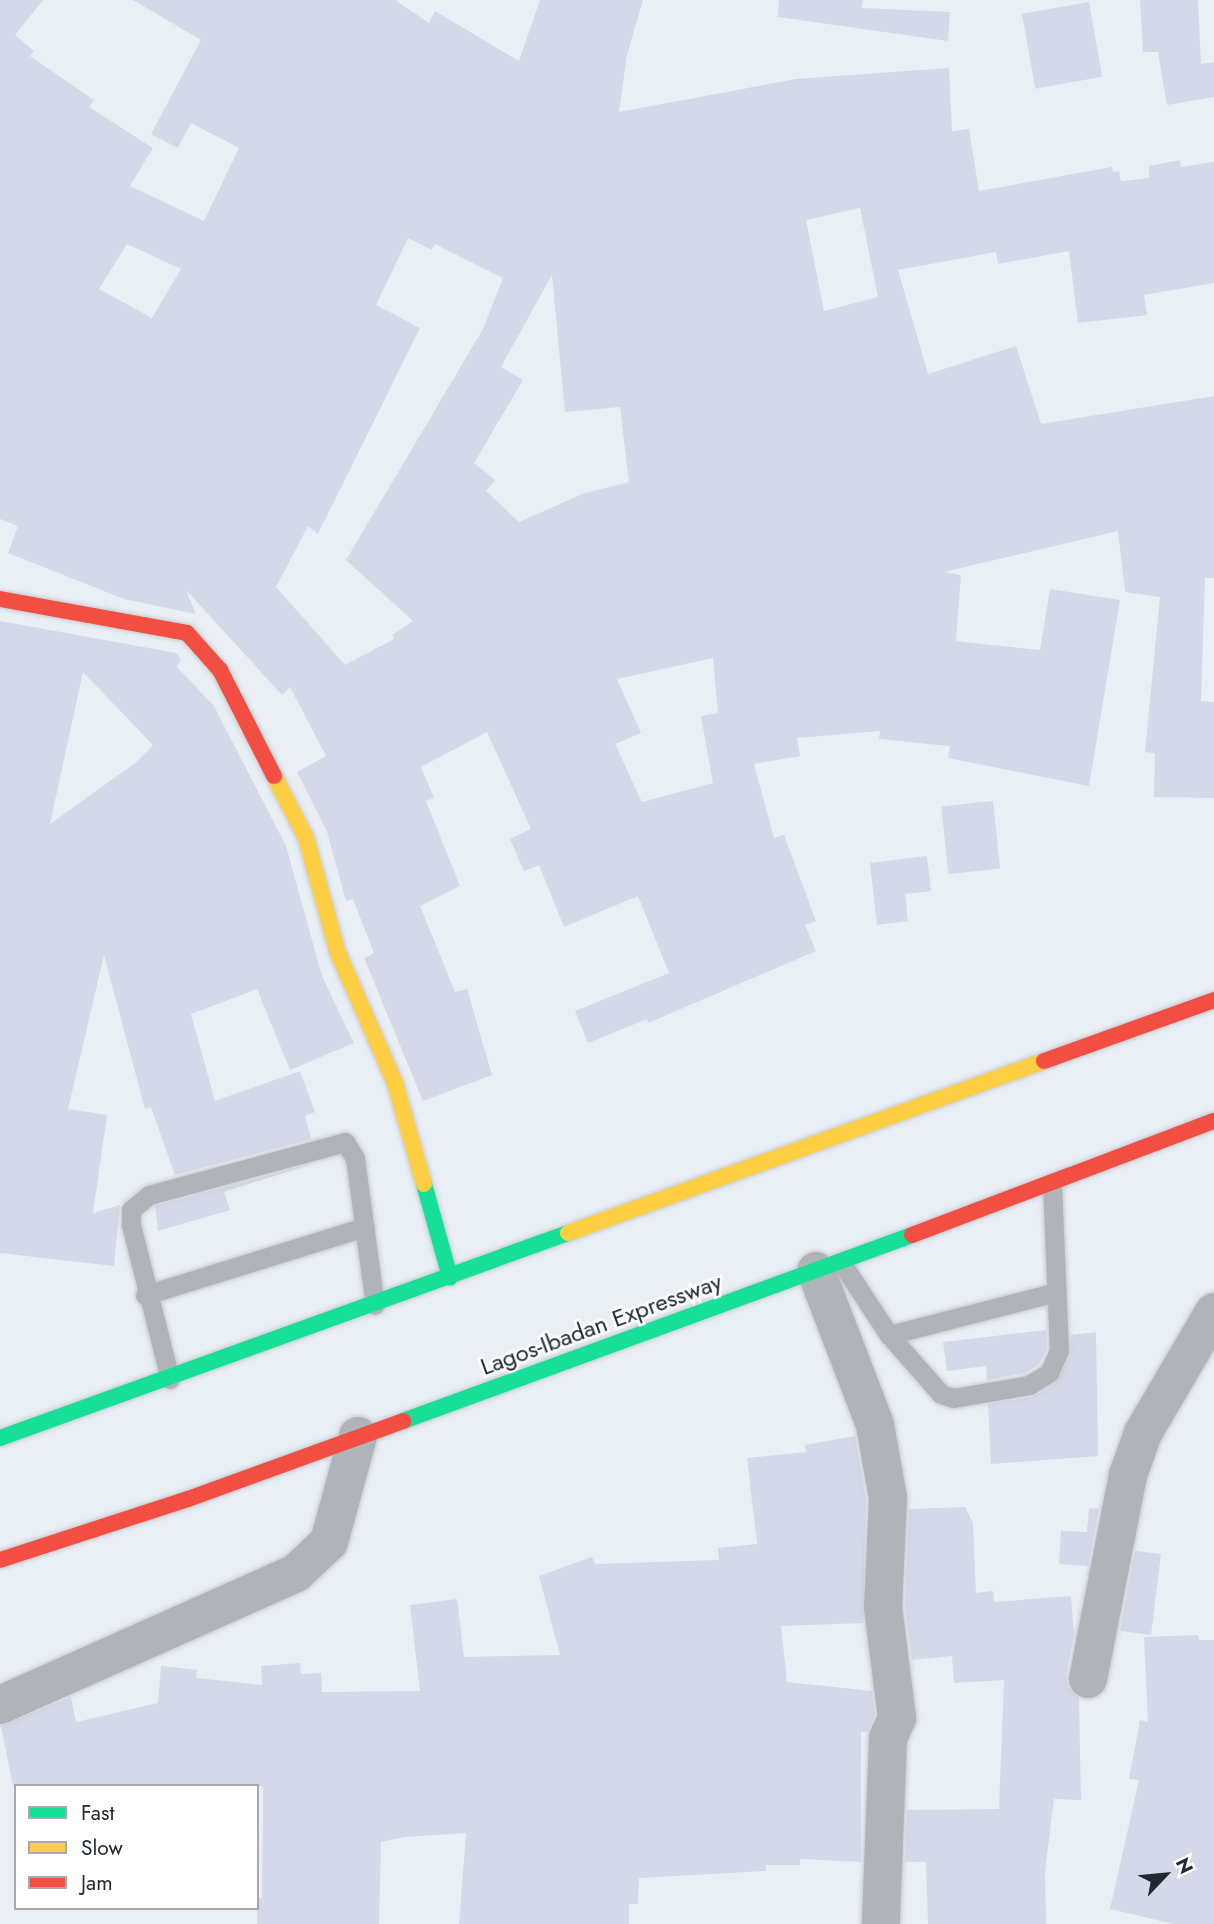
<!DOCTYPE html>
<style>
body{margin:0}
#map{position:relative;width:1214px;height:1924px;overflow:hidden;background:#eaeff6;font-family:Jost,sans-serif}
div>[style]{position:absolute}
.building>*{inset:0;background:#d5d8e8;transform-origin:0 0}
.roads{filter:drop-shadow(0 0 2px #c7cbd2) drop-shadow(0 0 2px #c7cbd2)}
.lane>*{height:19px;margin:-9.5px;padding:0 9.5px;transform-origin:9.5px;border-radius:9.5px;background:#b0b4b8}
.street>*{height:38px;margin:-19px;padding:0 19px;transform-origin:19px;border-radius:19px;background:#b0b4b8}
.fast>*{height:16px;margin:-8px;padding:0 8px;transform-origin:8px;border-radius:8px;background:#16e098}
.slow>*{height:16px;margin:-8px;padding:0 8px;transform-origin:8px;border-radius:8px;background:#ffcf43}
.jam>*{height:16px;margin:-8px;padding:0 8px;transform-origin:8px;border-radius:8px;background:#f24e42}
span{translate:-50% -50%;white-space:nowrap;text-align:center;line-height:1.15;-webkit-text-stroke:5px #fff;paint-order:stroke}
.street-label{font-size:24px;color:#222831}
.legend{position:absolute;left:14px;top:1784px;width:245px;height:126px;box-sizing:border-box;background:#fff;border:2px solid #a7a9ad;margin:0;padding:9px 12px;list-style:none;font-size:21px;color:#222831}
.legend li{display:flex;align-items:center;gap:14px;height:35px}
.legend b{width:35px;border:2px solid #a7a9ad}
.north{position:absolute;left:1130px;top:1840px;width:70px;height:70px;-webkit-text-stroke:5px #fff;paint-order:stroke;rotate:64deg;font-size:19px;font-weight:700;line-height:28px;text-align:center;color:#222831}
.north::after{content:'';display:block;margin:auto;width:24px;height:32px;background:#222831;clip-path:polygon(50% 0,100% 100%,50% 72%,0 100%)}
</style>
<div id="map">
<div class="building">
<div style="clip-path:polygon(evenodd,0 0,43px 0,15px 35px,34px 51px,30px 56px,94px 100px,89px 107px,153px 148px,130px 186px,204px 221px,239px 148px,191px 123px,178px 148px,151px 134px,201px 40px,133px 0,395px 0,429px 23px,435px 11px,519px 61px,540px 0,643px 0,627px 55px,619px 112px,796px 79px,949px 68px,952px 131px,969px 129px,979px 191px,1112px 167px,1113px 172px,1119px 171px,1121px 181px,1149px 178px,1149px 166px,1180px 160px,1181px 167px,1214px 162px,1214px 283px,1144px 295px,1147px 315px,1078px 323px,1069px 251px,998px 264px,996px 252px,898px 270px,928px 374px,1016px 346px,1041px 424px,1214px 396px,1214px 578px,1205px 578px,1201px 701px,1214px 702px,1214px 798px,1154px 797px,1155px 753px,1145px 752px,1160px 597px,1125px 592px,1118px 531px,944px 572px,961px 575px,956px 641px,1040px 650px,1050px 589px,1120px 600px,1089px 786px,948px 758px,950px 746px,879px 739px,880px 731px,797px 738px,800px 756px,754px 764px,774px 838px,784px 835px,816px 921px,805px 925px,816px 951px,648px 1023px,647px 1019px,588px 1043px,575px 1011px,669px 973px,638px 896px,564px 927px,539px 865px,524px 871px,510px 839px,531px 829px,487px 732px,421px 767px,434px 798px,426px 801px,460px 886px,420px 906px,455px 992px,467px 989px,492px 1075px,423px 1101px,364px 958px,374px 953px,353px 899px,346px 901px,327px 832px,297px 772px,326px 756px,290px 687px,282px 695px,186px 590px,196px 614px,124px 599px,8px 553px,18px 526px,0 519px,0 0,860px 208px,878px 297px,824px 311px,806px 220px,860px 208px,0 0,408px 238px,432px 250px,435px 244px,503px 278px,483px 329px,346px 560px,413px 621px,392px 635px,394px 639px,345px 665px,276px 587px,308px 526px,318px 534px,420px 328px,376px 305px,408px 238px,0 0,127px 244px,181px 269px,152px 318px,99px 289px,127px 244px,0 0,552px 275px,565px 412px,620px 407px,629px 482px,585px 493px,519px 522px,486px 491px,495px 480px,474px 463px,523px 380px,501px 367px,552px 275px,0 0,713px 658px,718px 713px,701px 716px,713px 783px,642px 802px,615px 744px,641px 733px,617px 679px,713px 658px)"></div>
<div style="clip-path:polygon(779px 0,863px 0,862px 8px,950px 12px,948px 41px,778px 17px)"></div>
<div style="clip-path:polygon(1140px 0,1198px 0,1201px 64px,1214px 62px,1214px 97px,1167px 105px,1158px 52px,1143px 52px)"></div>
<div style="left:1089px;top:2px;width:76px;height:68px;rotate:80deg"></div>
<div style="clip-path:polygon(evenodd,0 621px,176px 653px,181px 659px,177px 667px,214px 706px,286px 846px,322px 976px,354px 1043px,290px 1070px,257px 989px,191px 1014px,215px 1101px,300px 1071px,315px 1112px,305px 1116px,311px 1139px,175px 1175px,151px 1107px,145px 1109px,104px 955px,68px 1109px,107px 1115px,93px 1213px,120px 1205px,114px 1266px,0 1253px,0 621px,83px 672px,153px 745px,138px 761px,50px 824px,83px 672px)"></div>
<div style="left:993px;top:801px;width:68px;height:52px;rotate:84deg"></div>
<div style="clip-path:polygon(927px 856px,931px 891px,905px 894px,908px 921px,877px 925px,870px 863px)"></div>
<div style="clip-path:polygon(318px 1162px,224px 1192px,230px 1210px,158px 1231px,155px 1206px)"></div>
<div style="clip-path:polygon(1046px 1330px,1047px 1349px,1039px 1364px,1025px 1373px,987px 1380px,986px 1366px,947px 1371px,943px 1342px)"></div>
<div style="clip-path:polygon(1096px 1332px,1098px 1456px,991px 1464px,988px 1404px,1032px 1397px,1055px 1383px,1070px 1356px,1071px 1335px)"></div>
<div style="clip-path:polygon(855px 1436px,866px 1499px,863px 1623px,781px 1626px,787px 1682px,872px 1691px,875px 1715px,867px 1732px,861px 1732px,861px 1862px,800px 1859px,800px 1865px,766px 1865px,766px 1871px,639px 1878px,638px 1904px,629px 1904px,629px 1924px,459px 1924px,466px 1833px,404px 1837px,381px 1842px,379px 1924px,257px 1924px,257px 1898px,262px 1898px,263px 1786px,13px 1786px,1px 1726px,71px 1697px,76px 1722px,158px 1703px,161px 1666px,197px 1670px,196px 1678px,262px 1685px,261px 1666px,300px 1663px,301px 1674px,321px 1673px,322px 1692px,420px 1691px,410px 1605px,457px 1599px,464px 1657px,560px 1655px,539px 1576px,592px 1557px,595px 1564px,719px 1560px,718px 1548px,757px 1544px,747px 1458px,806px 1452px,805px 1445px)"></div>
<div style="clip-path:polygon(965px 1507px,973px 1523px,976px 1593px,993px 1591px,994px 1602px,1071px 1596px,1074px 1635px,1066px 1675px,1068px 1687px,1079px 1698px,1081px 1800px,1054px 1799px,1045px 1872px,1046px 1924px,928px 1924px,926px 1862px,905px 1862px,907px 1810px,999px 1809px,1004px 1680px,954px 1683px,952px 1656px,912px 1660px,905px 1606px,909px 1509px)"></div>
<div style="clip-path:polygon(1089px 1508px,1099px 1509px,1088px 1566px,1059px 1564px,1061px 1531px,1087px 1532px)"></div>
<div style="clip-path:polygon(1135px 1551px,1161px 1554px,1151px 1635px,1120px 1631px)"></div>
<div style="clip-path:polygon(1198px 1635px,1199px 1640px,1214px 1640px,1214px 1924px,1173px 1924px,1110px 1909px,1139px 1780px,1129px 1779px,1140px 1720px,1148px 1722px,1144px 1637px)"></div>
</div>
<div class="roads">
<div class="lane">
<div style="left:841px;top:1262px;width:87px;rotate:56.7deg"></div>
<div style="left:889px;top:1335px;width:79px;rotate:48.6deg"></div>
<div style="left:941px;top:1394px;width:13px;rotate:18deg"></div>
<div style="left:953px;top:1398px;width:77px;rotate:-9.7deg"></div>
<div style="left:1029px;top:1385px;width:23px;rotate:-31deg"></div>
<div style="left:1049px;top:1373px;width:24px;rotate:-66deg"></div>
<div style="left:1059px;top:1351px;width:167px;rotate:-92.4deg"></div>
<div style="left:145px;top:1295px;width:230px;rotate:-17.2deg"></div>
<div style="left:889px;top:1335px;width:172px;rotate:-14.4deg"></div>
<div style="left:170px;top:1379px;width:159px;rotate:-104.2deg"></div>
<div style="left:131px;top:1225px;width:15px;rotate:-90deg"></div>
<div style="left:131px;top:1210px;width:23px;rotate:-40deg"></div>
<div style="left:149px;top:1195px;width:203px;rotate:-15.1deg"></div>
<div style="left:345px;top:1142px;width:19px;rotate:58deg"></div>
<div style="left:355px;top:1158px;width:148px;rotate:82.3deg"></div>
</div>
<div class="street">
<div style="left:816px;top:1271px;width:165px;rotate:69deg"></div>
<div style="left:875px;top:1425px;width:74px;rotate:79.9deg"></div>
<div style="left:888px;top:1498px;width:109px;rotate:92.6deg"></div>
<div style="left:883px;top:1607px;width:112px;rotate:82.8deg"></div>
<div style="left:897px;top:1718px;width:22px;rotate:114deg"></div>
<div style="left:888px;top:1738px;width:186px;rotate:92.2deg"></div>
<div style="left:1088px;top:1679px;width:208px;rotate:-78.9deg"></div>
<div style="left:1128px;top:1475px;width:45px;rotate:-70.3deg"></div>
<div style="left:1143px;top:1433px;width:140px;rotate:-59.6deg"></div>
<div style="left:0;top:1705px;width:324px;rotate:-24deg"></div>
<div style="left:296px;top:1573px;width:45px;rotate:-43.2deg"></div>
<div style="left:329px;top:1542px;width:110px;rotate:-74.7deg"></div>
</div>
<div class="fast">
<div style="left:424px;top:1184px;width:97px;rotate:74.4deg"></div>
<div style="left:403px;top:1421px;width:542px;rotate:-20.07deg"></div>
<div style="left:0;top:1438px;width:604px;rotate:-19.85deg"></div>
</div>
<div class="slow">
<div style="left:274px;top:776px;width:70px;rotate:62.7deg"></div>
<div style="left:306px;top:838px;width:119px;rotate:74.5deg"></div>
<div style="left:338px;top:953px;width:142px;rotate:66.3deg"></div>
<div style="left:395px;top:1083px;width:105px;rotate:74deg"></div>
<div style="left:568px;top:1233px;width:506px;rotate:-19.87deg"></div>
</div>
<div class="jam">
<div style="left:0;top:599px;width:190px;rotate:10.3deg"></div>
<div style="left:187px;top:633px;width:50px;rotate:48.3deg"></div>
<div style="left:220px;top:670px;width:119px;rotate:63deg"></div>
<div style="left:1044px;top:1061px;width:181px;rotate:-19.7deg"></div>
<div style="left:912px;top:1235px;width:323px;rotate:-20.7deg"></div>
<div style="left:0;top:1560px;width:198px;rotate:-18deg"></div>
<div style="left:188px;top:1499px;width:229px;rotate:-19.9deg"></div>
</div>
</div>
<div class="street-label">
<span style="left:601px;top:1324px;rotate:-20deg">Lagos-Ibadan Expressway</span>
</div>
<ul class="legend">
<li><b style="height:9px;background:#16e098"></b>Fast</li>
<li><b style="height:9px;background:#ffcf43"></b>Slow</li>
<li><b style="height:9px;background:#f24e42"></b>Jam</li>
</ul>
<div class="north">N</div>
</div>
